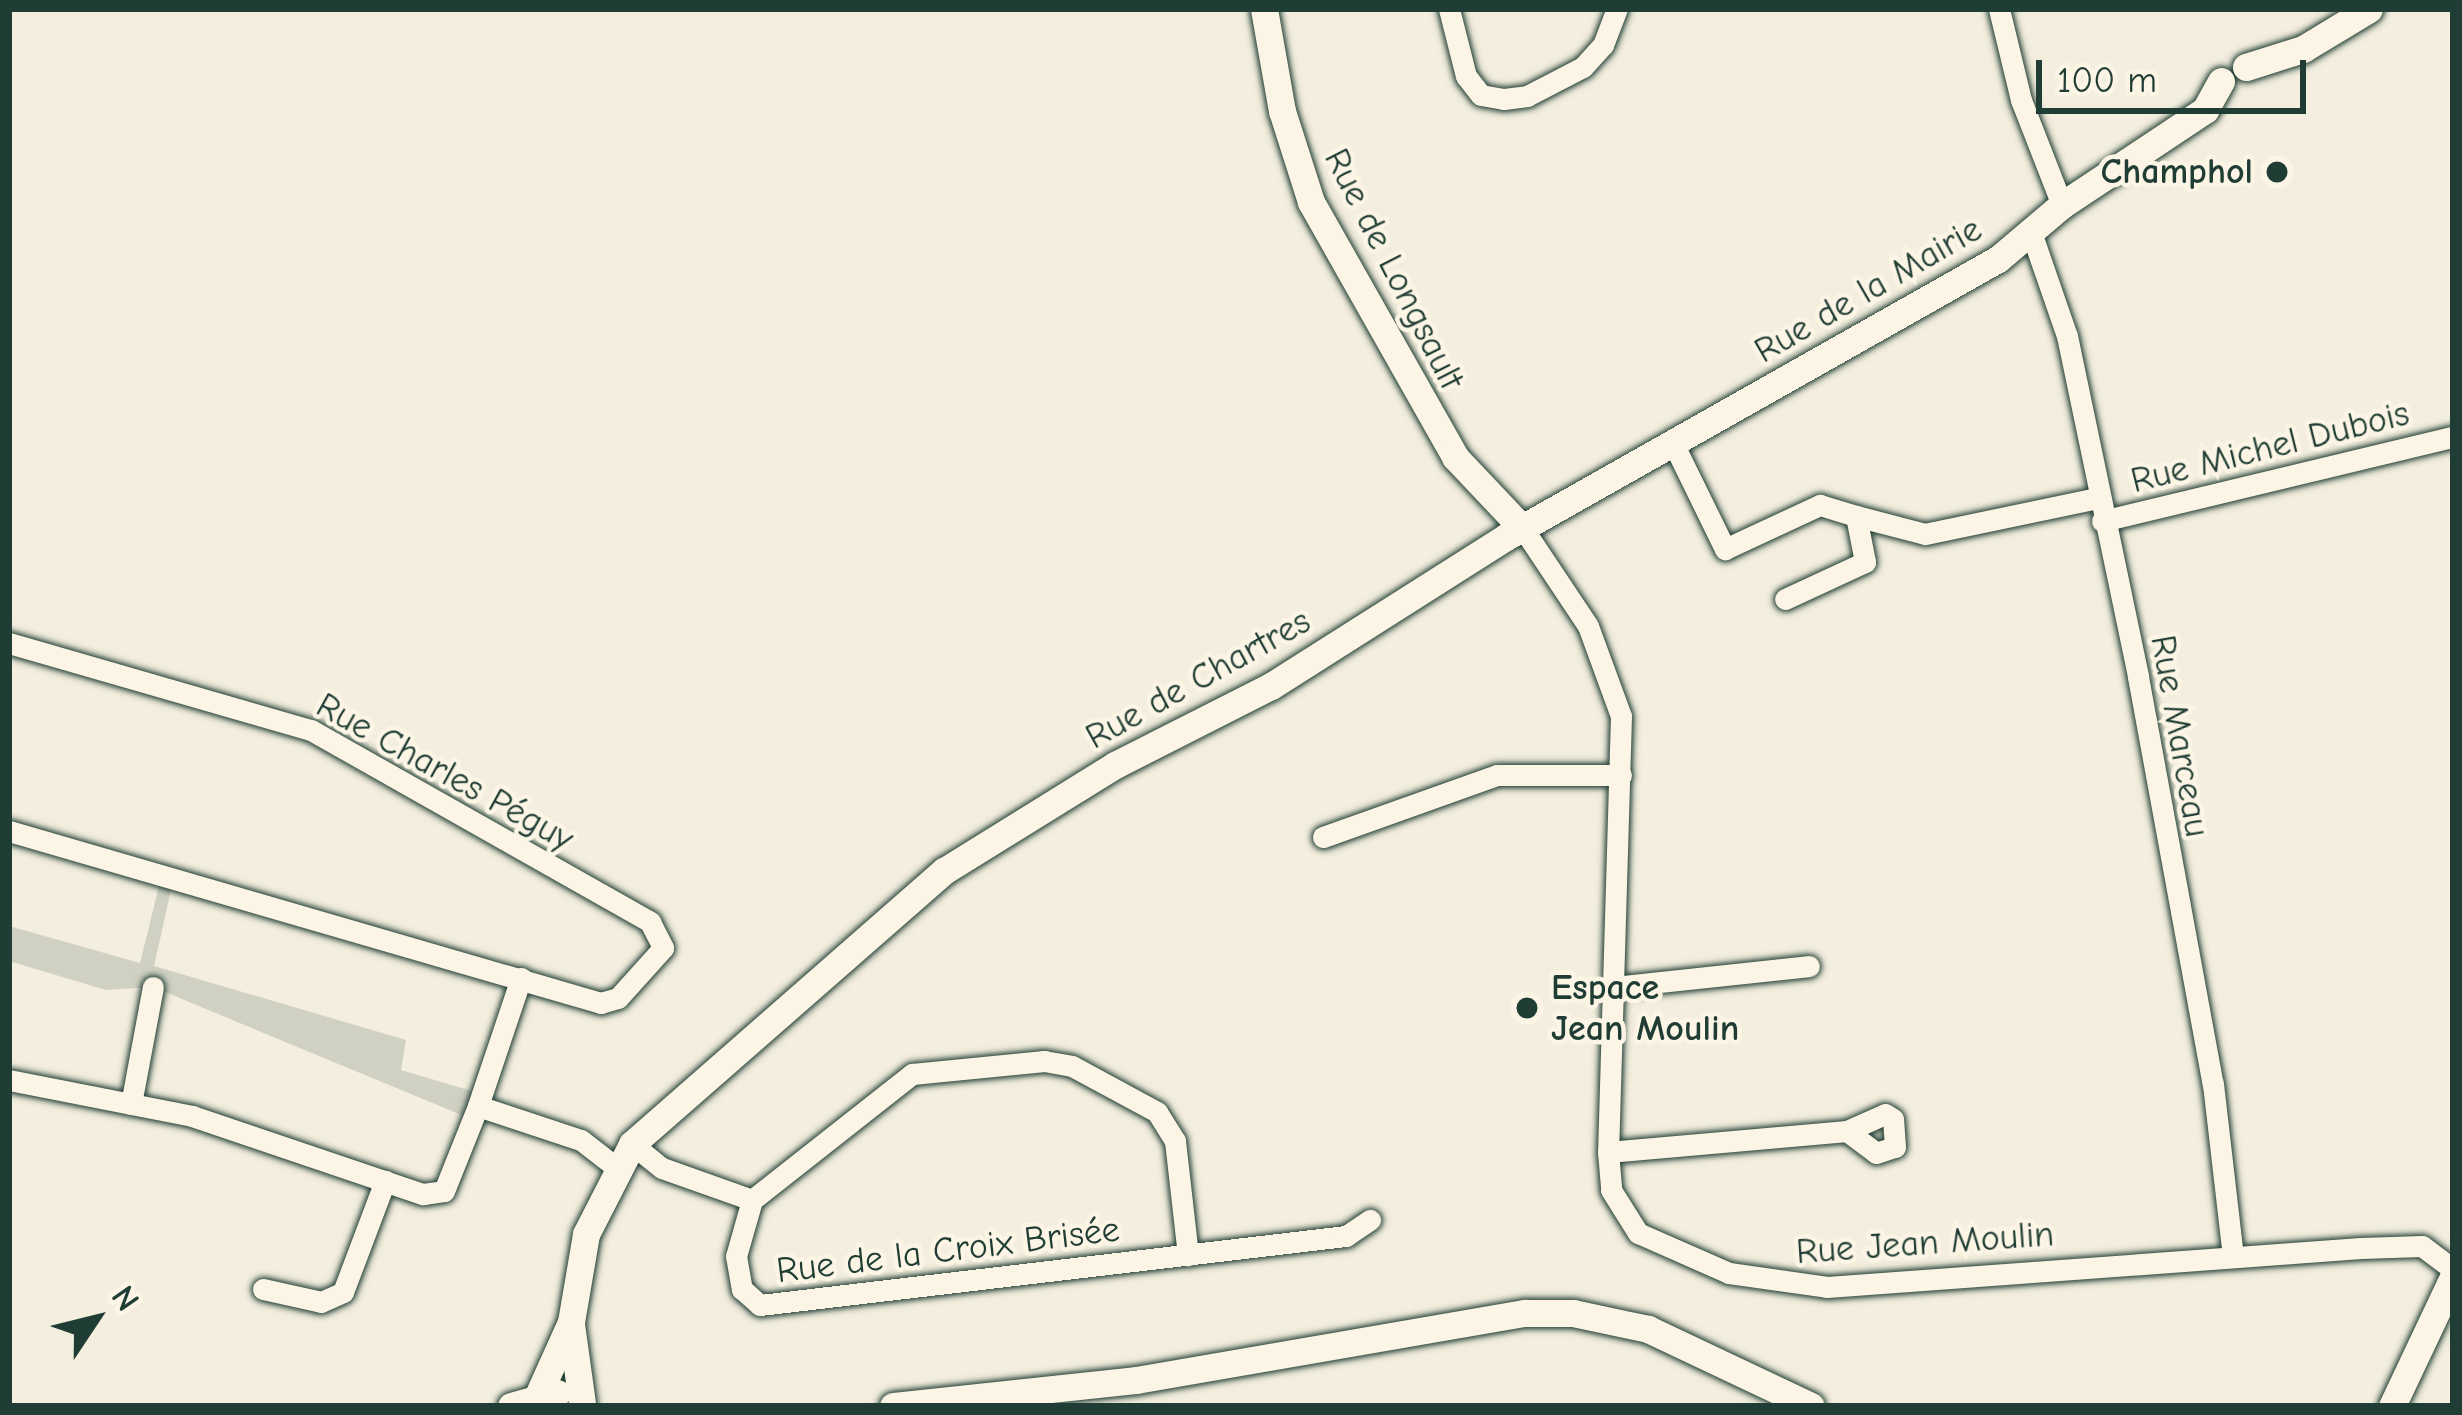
<!DOCTYPE html>
<meta charset="utf-8">
<style>
body{margin:0}
#map{position:relative;width:2462px;height:1415px;overflow:hidden;background:#f3eede;font-family:"Comic Neue",sans-serif}
div>[style]{position:absolute}
.green>*{inset:0;background:#d0d1c2}
.roads{filter:drop-shadow(0 0 3px #1f3d34) drop-shadow(0 0 3px #1f3d34)}
.street>*{height:21px;margin:-10.5px;padding:0 10.5px;transform-origin:10.5px;border-radius:10.5px;background:#fcf5e5}
.secondary>*{height:27px;margin:-13.5px;padding:0 13.5px;transform-origin:13.5px;border-radius:13.5px;background:#fcf5e5}
.dots>*{width:33px;height:33px;translate:-50% -50%;box-sizing:border-box;border:6px solid #fcf5e5;border-radius:50%}
span{translate:-50% -50%;white-space:nowrap;text-align:center;line-height:1.15;-webkit-text-stroke:9px #fcf5e5;paint-order:stroke}
.poi-label{font-size:36px;color:#1f3d34;font-weight:700}
.right{translate:-100% -50%;text-align:right}
.left{translate:0 -50%;text-align:left}
.street-label{font-size:36px;color:#1f3d34}
.frame{position:absolute;inset:0;border:12px solid #1f3d34;pointer-events:none}
.north{position:absolute;left:36px;top:1259px;width:120px;height:120px;-webkit-text-stroke:9px #fcf5e5;paint-order:stroke;rotate:55deg;font-size:33px;font-weight:700;line-height:48px;text-align:center;color:#1f3d34}
.north::after{content:'';display:block;margin:auto;width:42px;height:54px;background:#1f3d34;clip-path:polygon(50% 0,100% 100%,50% 72%,0 100%)}
.scale{position:absolute;left:2036px;top:60px;width:270px;height:54px;box-sizing:border-box;border:6px solid #1f3d34;border-top:0;padding-left:15px;font-size:36px;line-height:42px;white-space:nowrap;color:#1f3d34;-webkit-text-stroke:9px #fcf5e5;paint-order:stroke}
</style>
<div id="map">
<div class="green">
<div style="clip-path:polygon(159px 886px,171px 890px,154px 966px,406px 1040px,401px 1070px,475px 1092px,464px 1116px,153px 987px,106px 990px,9px 961px,9px 926px,140px 963px)"></div>
</div>
<div class="roads">
<div class="street">
<div style="left:1449px;top:9px;width:69px;rotate:75.8deg"></div>
<div style="left:1466px;top:76px;width:24px;rotate:52deg"></div>
<div style="left:1481px;top:95px;width:23px;rotate:10deg"></div>
<div style="left:1504px;top:99px;width:23px;rotate:-7deg"></div>
<div style="left:1527px;top:96px;width:63px;rotate:-27.4deg"></div>
<div style="left:1583px;top:67px;width:30px;rotate:-48deg"></div>
<div style="left:1603px;top:45px;width:39px;rotate:-69deg"></div>
<div style="left:1999px;top:9px;width:94px;rotate:76.4deg"></div>
<div style="left:2021px;top:100px;width:113px;rotate:68.7deg"></div>
<div style="left:2032px;top:235px;width:107px;rotate:70.9deg"></div>
<div style="left:2067px;top:336px;width:348px;rotate:78.2deg"></div>
<div style="left:2138px;top:677px;width:414px;rotate:79.6deg"></div>
<div style="left:2213px;top:1084px;width:173px;rotate:83.4deg"></div>
<div style="left:1675px;top:447px;width:114px;rotate:63.9deg"></div>
<div style="left:1725px;top:549px;width:105px;rotate:-24.9deg"></div>
<div style="left:1820px;top:505px;width:38px;rotate:17deg"></div>
<div style="left:1856px;top:516px;width:47px;rotate:78.9deg"></div>
<div style="left:1865px;top:562px;width:88px;rotate:155.2deg"></div>
<div style="left:1856px;top:516px;width:71px;rotate:14.6deg"></div>
<div style="left:1925px;top:534px;width:176px;rotate:-11.8deg"></div>
<div style="left:2102px;top:521px;width:361px;rotate:-13.5deg"></div>
<div style="left:1524px;top:530px;width:115px;rotate:56.3deg"></div>
<div style="left:1588px;top:626px;width:96px;rotate:69.9deg"></div>
<div style="left:1621px;top:716px;width:436px;rotate:91.7deg"></div>
<div style="left:1608px;top:1152px;width:38px;rotate:85deg"></div>
<div style="left:1611px;top:1190px;width:51px;rotate:57.9deg"></div>
<div style="left:1638px;top:1233px;width:99px;rotate:23.7deg"></div>
<div style="left:1729px;top:1273px;width:99px;rotate:8.1deg"></div>
<div style="left:1827px;top:1287px;width:535px;rotate:-4.18deg"></div>
<div style="left:2361px;top:1248px;width:61px;rotate:-1.9deg"></div>
<div style="left:2422px;top:1246px;width:39px;rotate:37deg"></div>
<div style="left:9px;top:643px;width:314px;rotate:16.1deg"></div>
<div style="left:311px;top:730px;width:390px;rotate:29.5deg"></div>
<div style="left:650px;top:922px;width:29px;rotate:63deg"></div>
<div style="left:663px;top:948px;width:67px;rotate:132deg"></div>
<div style="left:618px;top:998px;width:18px;rotate:164deg"></div>
<div style="left:601px;top:1003px;width:616px;rotate:-163.8deg"></div>
<div style="left:1323px;top:837px;width:185px;rotate:-19.6deg"></div>
<div style="left:1497px;top:775px;width:124px"></div>
<div style="left:521px;top:978px;width:135px;rotate:108.6deg"></div>
<div style="left:478px;top:1106px;width:108px;rotate:18.3deg"></div>
<div style="left:581px;top:1140px;width:46px;rotate:37.9deg"></div>
<div style="left:1613px;top:987px;width:197px;rotate:-6.1deg"></div>
<div style="left:9px;top:1080px;width:187px;rotate:11.1deg"></div>
<div style="left:192px;top:1116px;width:244px;rotate:18.7deg"></div>
<div style="left:423px;top:1194px;width:21px;rotate:-8deg"></div>
<div style="left:444px;top:1191px;width:92px;rotate:-68.2deg"></div>
<div style="left:131px;top:1104px;width:119px;rotate:-79.4deg"></div>
<div style="left:632px;top:1144px;width:38px;rotate:39deg"></div>
<div style="left:662px;top:1168px;width:96px;rotate:19.6deg"></div>
<div style="left:752px;top:1200px;width:204px;rotate:-38.2deg"></div>
<div style="left:912px;top:1074px;width:133px;rotate:-5.6deg"></div>
<div style="left:1044px;top:1061px;width:28px;rotate:10deg"></div>
<div style="left:1072px;top:1066px;width:97px;rotate:28.4deg"></div>
<div style="left:1157px;top:1112px;width:34px;rotate:58deg"></div>
<div style="left:1175px;top:1141px;width:115px;rotate:83.5deg"></div>
<div style="left:1608px;top:1152px;width:240px;rotate:-5deg"></div>
<div style="left:1847px;top:1131px;width:36px;rotate:37deg"></div>
<div style="left:1876px;top:1153px;width:20px;rotate:-18deg"></div>
<div style="left:1895px;top:1147px;width:28px;rotate:-94deg"></div>
<div style="left:1893px;top:1119px;width:9px;rotate:-148deg"></div>
<div style="left:1885px;top:1114px;width:42px;rotate:155.9deg"></div>
<div style="left:752px;top:1200px;width:58px;rotate:105.9deg"></div>
<div style="left:736px;top:1256px;width:34px;rotate:80deg"></div>
<div style="left:742px;top:1289px;width:24px;rotate:42deg"></div>
<div style="left:760px;top:1305px;width:590px;rotate:-6.72deg"></div>
<div style="left:1346px;top:1236px;width:29px;rotate:-34deg"></div>
<div style="left:263px;top:1289px;width:59px;rotate:12.6deg"></div>
<div style="left:321px;top:1302px;width:24px;rotate:-24deg"></div>
<div style="left:343px;top:1292px;width:119px;rotate:-69.3deg"></div>
</div>
<div class="secondary">
<div style="left:1264px;top:9px;width:104px;rotate:80deg"></div>
<div style="left:1282px;top:111px;width:96px;rotate:72.3deg"></div>
<div style="left:1311px;top:202px;width:293px;rotate:60.5deg"></div>
<div style="left:1455px;top:457px;width:100px;rotate:46.6deg"></div>
<div style="left:2246px;top:67px;width:60px;rotate:-17.5deg"></div>
<div style="left:2303px;top:49px;width:77px;rotate:-31.2deg"></div>
<div style="left:571px;top:1324px;width:80px;rotate:82.1deg"></div>
<div style="left:539px;top:1393px;width:78px;rotate:-65.7deg"></div>
<div style="left:571px;top:1322px;width:89px;rotate:-80.3deg"></div>
<div style="left:586px;top:1234px;width:101px;rotate:-62.9deg"></div>
<div style="left:632px;top:1144px;width:415px;rotate:-41.2deg"></div>
<div style="left:944px;top:871px;width:201px;rotate:-31.8deg"></div>
<div style="left:1115px;top:765px;width:175px;rotate:-26.9deg"></div>
<div style="left:1271px;top:686px;width:278px;rotate:-32.4deg"></div>
<div style="left:1506px;top:537px;width:565px;rotate:-29.47deg"></div>
<div style="left:1998px;top:259px;width:84px;rotate:-40.2deg"></div>
<div style="left:2062px;top:205px;width:172px;rotate:-33.6deg"></div>
<div style="left:2205px;top:110px;width:33px;rotate:-61deg"></div>
<div style="left:511px;top:1406px;width:48px;rotate:-15.8deg"></div>
<div style="left:893px;top:1406px;width:244px;rotate:-6.1deg"></div>
<div style="left:1136px;top:1380px;width:395px;rotate:-9.8deg"></div>
<div style="left:1525px;top:1313px;width:48px"></div>
<div style="left:1573px;top:1313px;width:77px;rotate:12deg"></div>
<div style="left:1648px;top:1329px;width:180px;rotate:25.3deg"></div>
<div style="left:2392px;top:1406px;width:143px;rotate:-64.7deg"></div>
</div>
</div>
<div class="dots">
<div style="left:2277px;top:172px;background:#1f3d34"></div>
<div style="left:1527px;top:1008px;background:#1f3d34"></div>
</div>
<div class="poi-label">
<span class="right" style="left:2253px;top:172px">Champhol</span>
<span class="left" style="left:1551px;top:1008px">Espace<br>Jean Moulin</span>
</div>
<div class="street-label">
<span style="left:1394px;top:269px;rotate:63deg">Rue de Longsault</span>
<span style="left:1868px;top:290px;rotate:-30deg">Rue de la Mairie</span>
<span style="left:2270px;top:447px;rotate:-14deg">Rue Michel Dubois</span>
<span style="left:1198px;top:679px;rotate:-29deg">Rue de Chartres</span>
<span style="left:2180px;top:736px;rotate:80deg">Rue Marceau</span>
<span style="left:445px;top:772px;rotate:29deg">Rue Charles Péguy</span>
<span style="left:1925px;top:1243px;rotate:-4deg">Rue Jean Moulin</span>
<span style="left:948px;top:1250px;rotate:-7deg">Rue de la Croix Brisée</span>
</div>
<div class="frame"></div>
<div class="north">N</div>
<div class="scale">100 m</div>
</div>
